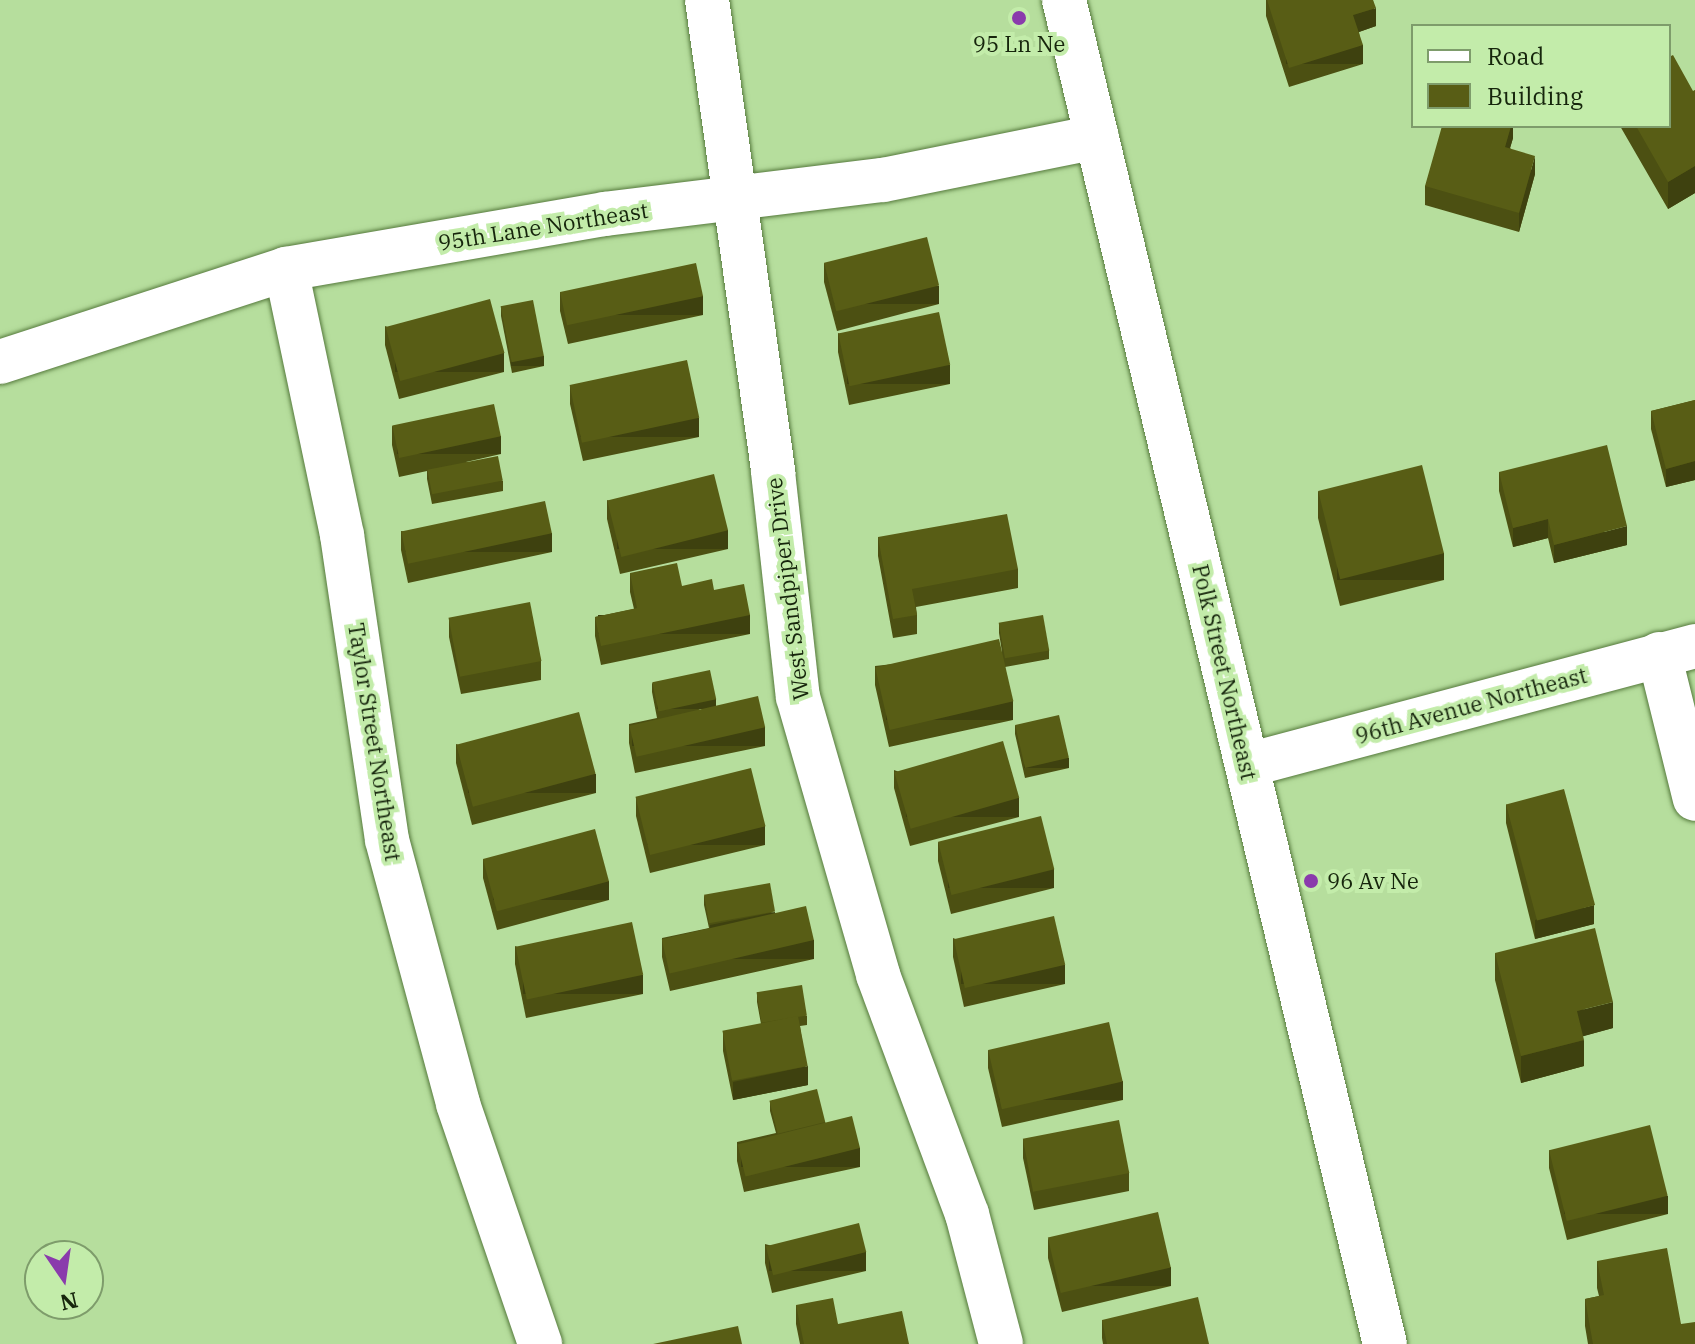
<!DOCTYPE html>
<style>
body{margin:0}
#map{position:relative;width:1695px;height:1344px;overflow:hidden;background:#b6de9d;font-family:"IBM Plex Serif",serif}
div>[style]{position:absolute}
.roads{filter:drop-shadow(0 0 2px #567a3d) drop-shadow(0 0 2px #567a3d)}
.minor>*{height:44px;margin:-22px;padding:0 22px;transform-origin:22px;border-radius:22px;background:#fff}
.wall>*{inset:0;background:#4c5012}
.shaded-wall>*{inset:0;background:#3e410f;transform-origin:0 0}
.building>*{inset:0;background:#585d15;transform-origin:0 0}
.dots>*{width:22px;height:22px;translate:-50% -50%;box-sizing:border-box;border:4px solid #c3ecaa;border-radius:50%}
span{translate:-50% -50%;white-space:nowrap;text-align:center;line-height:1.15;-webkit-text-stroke:8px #c3ecaa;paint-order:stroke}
.poi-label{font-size:22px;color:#16250c}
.left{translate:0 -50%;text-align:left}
.street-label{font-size:22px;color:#16250c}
.legend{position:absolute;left:1411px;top:24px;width:260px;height:104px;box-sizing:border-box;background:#c3ecaa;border:2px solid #7e9c6b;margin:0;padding:10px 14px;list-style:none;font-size:24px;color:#16250c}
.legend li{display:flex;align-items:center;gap:16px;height:40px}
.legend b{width:40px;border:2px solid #7e9c6b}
.north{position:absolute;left:24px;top:1240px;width:80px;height:80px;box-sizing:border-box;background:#c3ecaa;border:2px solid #7e9c6b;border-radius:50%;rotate:167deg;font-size:22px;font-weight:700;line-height:32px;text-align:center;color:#16250c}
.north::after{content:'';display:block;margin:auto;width:28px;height:36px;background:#8a3bac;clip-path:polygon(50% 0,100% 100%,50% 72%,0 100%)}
</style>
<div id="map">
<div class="roads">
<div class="minor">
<div style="left:707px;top:0;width:477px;rotate:82deg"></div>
<div style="left:773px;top:472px;width:226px;rotate:83.7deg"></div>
<div style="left:798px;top:697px;width:289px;rotate:73.9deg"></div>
<div style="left:878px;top:975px;width:255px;rotate:69.6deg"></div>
<div style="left:967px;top:1214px;width:134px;rotate:75.3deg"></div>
<div style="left:1064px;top:0;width:1382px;rotate:76.57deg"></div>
<div style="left:286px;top:269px;width:272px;rotate:78.1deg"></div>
<div style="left:342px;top:535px;width:308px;rotate:81.6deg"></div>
<div style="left:387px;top:840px;width:273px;rotate:74.9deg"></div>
<div style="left:458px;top:1104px;width:254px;rotate:71.1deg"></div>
<div style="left:0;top:362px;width:301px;rotate:-18deg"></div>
<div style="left:286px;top:269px;width:324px;rotate:-9.8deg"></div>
<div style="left:605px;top:214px;width:280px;rotate:-7deg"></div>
<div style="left:883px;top:180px;width:218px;rotate:-11.4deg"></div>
<div style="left:1659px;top:654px;width:149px;rotate:76.1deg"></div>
<div style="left:1248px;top:765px;width:463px;rotate:-14.9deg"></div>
</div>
</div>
<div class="wall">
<div style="clip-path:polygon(1266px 0,1373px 0,1376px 26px,1359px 32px,1363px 64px,1289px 87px,1266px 16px)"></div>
<div style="clip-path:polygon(1695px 90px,1695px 193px,1668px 209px,1620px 126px,1669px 126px)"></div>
<div style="clip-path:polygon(1513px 126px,1513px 138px,1510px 148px,1535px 174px,1519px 232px,1425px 205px,1425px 186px)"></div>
<div style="clip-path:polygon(824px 263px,939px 304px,837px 331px,824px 282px)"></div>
<div style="clip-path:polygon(560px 292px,703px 315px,568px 344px,560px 311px)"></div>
<div style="clip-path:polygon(501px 306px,544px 366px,512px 373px,501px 316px)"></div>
<div style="clip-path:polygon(385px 326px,504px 372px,399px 399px,385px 345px)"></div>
<div style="clip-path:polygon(838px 333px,950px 384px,849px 405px,838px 352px)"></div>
<div style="clip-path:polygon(570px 385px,699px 437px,583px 461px,570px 404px)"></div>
<div style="clip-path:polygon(1695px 400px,1695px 480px,1666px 487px,1651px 429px,1651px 411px)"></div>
<div style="clip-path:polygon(392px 426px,501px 454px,466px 462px,503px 481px,503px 491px,432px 504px,427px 479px,427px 471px,399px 477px,392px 445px)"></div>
<div style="clip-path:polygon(1499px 472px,1627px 545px,1554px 563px,1548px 538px,1513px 547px,1499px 491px)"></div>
<div style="clip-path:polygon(1318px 491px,1444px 580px,1340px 606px,1318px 518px)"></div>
<div style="clip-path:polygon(607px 500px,728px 549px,620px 574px,607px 519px)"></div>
<div style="clip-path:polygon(401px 531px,552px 552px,408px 583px,401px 550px)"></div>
<div style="clip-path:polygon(878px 537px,1018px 569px,1018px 588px,916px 607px,917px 615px,917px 634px,893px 638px,878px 556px)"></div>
<div style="clip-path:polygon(630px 573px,682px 586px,714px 590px,750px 634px,601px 665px,595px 636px,595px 617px,634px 609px,630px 592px)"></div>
<div style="clip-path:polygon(449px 618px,541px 661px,541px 680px,461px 694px,449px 637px)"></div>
<div style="clip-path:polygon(999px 623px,1049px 650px,1049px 659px,1005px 667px,1013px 720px,889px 747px,875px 685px,875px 666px,1002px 652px,999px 633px)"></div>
<div style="clip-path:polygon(652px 683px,765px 746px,635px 773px,629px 743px,629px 724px,657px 718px,652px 692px)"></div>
<div style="clip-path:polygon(1015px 725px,1069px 768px,1025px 778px,1015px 734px)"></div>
<div style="clip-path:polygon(456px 744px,596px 793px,472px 825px,456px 763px)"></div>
<div style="clip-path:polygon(894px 770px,1019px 817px,910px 846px,894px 788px)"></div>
<div style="clip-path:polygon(636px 797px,765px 845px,650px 873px,636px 816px)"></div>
<div style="clip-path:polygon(1506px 804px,1594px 924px,1535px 939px,1506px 823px)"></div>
<div style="clip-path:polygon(938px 842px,1054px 888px,951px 914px,938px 861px)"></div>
<div style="clip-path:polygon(483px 859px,609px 900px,497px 930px,483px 878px)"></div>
<div style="clip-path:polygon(704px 896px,775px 913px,814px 959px,670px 991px,662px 957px,662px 938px,709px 928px,704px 905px)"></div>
<div style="clip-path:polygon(953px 938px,1065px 984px,964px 1007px,953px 957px)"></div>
<div style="clip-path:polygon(515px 946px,643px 994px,526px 1018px,515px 964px)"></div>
<div style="clip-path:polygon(1495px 953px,1613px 1028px,1583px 1036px,1584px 1066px,1521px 1083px,1495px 980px)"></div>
<div style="clip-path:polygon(757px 992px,807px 1016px,807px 1025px,800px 1026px,808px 1085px,733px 1100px,723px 1051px,723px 1032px,761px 1024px,757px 1002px)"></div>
<div style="clip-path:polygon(988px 1050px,1123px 1100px,1002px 1127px,988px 1068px)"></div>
<div style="clip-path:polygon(770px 1101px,825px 1122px,860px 1167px,744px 1192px,737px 1161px,737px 1142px,776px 1133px,770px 1111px)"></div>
<div style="clip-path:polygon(1023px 1139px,1129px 1173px,1129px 1191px,1034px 1210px,1023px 1158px)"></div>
<div style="clip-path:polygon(1549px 1150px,1668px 1214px,1567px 1240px,1549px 1168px)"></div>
<div style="clip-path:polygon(1048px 1239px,1171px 1286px,1062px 1312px,1048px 1258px)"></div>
<div style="clip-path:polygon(765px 1244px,866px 1271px,772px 1293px,765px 1263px)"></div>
<div style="clip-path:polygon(1597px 1261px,1681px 1324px,1695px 1344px,1588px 1344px,1585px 1326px,1585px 1299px,1599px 1296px,1597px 1288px)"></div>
<div style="clip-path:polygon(796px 1305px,838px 1324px,909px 1344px,800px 1344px,796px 1324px)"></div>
<div style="clip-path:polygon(1102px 1320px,1209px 1344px,1103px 1344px,1102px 1338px)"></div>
</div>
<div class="shaded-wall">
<div style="clip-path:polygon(1376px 8px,1376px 26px,1353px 34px,1353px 15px)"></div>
<div style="left:1363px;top:45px;width:19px;height:77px;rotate:90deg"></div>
<div style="clip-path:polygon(1511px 126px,1513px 126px,1513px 138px,1505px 165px,1505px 147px)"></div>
<div style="clip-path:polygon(1535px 156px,1535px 174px,1519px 232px,1519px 213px)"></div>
<div style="clip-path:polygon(1695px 166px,1695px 193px,1668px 209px,1668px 182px)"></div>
<div style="left:939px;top:286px;width:18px;height:105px;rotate:90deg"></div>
<div style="left:703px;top:296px;width:19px;height:138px;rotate:90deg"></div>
<div style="left:504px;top:353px;width:19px;height:109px;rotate:90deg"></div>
<div style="left:544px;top:356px;width:10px;height:33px;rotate:90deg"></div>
<div style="left:950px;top:365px;width:19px;height:103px;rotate:90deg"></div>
<div style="left:699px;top:418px;width:19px;height:119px;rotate:90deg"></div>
<div style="left:501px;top:436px;width:18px;height:104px;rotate:90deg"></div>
<div style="clip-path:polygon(1695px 461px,1695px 480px,1666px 487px,1666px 469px)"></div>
<div style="clip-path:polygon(1548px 519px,1548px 538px,1513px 547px,1513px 528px)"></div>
<div style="clip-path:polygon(1627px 526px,1627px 545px,1554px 563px,1554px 545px)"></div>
<div style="left:728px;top:530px;width:19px;height:111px;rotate:90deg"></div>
<div style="left:552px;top:533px;width:19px;height:147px;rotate:90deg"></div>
<div style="left:1444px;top:553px;width:27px;height:107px;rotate:90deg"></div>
<div style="left:750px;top:615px;width:19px;height:152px;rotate:90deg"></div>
<div style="left:716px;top:699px;width:10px;height:59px;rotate:90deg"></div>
<div style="left:1013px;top:701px;width:19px;height:127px;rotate:90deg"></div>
<div style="left:765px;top:727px;width:19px;height:133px;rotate:90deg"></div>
<div style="left:1069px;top:758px;width:10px;height:45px;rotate:90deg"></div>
<div style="left:596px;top:774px;width:19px;height:128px;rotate:90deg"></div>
<div style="left:1019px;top:798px;width:19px;height:113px;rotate:90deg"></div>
<div style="left:765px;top:826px;width:19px;height:118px;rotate:90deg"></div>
<div style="left:1054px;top:869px;width:19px;height:106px;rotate:90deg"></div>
<div style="left:609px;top:881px;width:19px;height:116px;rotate:90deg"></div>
<div style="clip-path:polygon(1594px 905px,1594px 924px,1535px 939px,1535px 920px)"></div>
<div style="clip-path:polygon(775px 912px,775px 921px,710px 935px,710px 925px)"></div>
<div style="left:814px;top:940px;width:19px;height:148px;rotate:90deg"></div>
<div style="left:1065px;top:965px;width:19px;height:104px;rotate:90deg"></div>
<div style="left:643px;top:975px;width:19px;height:120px;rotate:90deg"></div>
<div style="clip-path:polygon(1613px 1002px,1613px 1028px,1577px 1038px,1577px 1011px)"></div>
<div style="clip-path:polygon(1584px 1040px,1584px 1066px,1521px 1083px,1521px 1056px)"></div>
<div style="clip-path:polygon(808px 1066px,808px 1085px,733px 1100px,733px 1082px)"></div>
<div style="left:1123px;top:1081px;width:19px;height:124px;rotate:90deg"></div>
<div style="left:860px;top:1148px;width:19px;height:119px;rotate:90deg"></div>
<div style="left:1668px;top:1196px;width:18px;height:104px;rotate:90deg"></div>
<div style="left:866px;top:1252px;width:19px;height:97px;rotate:90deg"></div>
<div style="left:1171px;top:1267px;width:19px;height:112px;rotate:90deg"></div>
</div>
<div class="building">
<div style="clip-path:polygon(1267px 0,1373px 0,1376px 8px,1353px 15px,1363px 45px,1289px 68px)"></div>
<div style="clip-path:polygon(1673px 55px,1693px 91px,1695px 90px,1695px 166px,1668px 182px,1636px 126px,1669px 126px,1669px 57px)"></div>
<div style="clip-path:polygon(1442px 126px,1511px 126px,1505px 147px,1535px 156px,1519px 213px,1425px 186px)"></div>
<div style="left:927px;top:237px;width:50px;height:106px;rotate:76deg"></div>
<div style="left:696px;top:263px;width:34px;height:139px;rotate:78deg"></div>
<div style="left:490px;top:299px;width:56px;height:108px;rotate:75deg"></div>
<div style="left:533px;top:300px;width:57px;height:33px;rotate:79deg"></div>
<div style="left:939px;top:312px;width:54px;height:103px;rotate:78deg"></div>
<div style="left:687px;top:360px;width:59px;height:120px;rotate:78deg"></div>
<div style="clip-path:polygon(1695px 400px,1695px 461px,1666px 469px,1651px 411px)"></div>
<div style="left:494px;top:404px;width:33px;height:104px;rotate:78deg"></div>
<div style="clip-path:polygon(1607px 445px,1627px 526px,1554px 545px,1548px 519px,1513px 528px,1499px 472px)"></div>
<div style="left:498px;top:456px;width:25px;height:72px;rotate:79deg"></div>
<div style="left:1422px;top:465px;width:91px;height:107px;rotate:76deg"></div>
<div style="left:714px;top:474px;width:58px;height:110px;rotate:76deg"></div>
<div style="left:545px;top:501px;width:33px;height:147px;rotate:78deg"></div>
<div style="clip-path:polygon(1007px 514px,1018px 569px,912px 589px,917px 615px,893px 619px,878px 537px)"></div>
<div style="clip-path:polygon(677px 563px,682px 586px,712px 579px,714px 590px,744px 584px,750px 615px,601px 646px,595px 617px,637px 608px,630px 573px)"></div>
<div style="left:530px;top:602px;width:60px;height:83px;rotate:79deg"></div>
<div style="left:1043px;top:615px;width:36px;height:45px;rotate:80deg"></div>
<div style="left:999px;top:639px;width:64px;height:127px;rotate:77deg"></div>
<div style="left:710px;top:670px;width:30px;height:59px;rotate:78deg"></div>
<div style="left:758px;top:696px;width:32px;height:132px;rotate:77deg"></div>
<div style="left:579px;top:712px;width:64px;height:127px;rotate:75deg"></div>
<div style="left:1059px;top:715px;width:44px;height:45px;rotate:77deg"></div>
<div style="left:1003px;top:741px;width:59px;height:113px;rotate:74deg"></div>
<div style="left:751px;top:768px;width:60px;height:119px;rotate:76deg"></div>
<div style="left:1564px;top:789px;width:120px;height:60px;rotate:75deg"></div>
<div style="left:1041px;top:816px;width:55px;height:106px;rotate:76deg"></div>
<div style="left:595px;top:829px;width:54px;height:116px;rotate:75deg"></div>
<div style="left:770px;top:883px;width:29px;height:67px;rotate:80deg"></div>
<div style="left:806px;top:906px;width:35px;height:148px;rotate:77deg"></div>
<div style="left:1054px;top:916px;width:50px;height:103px;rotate:77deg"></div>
<div style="left:632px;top:922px;width:54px;height:119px;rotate:78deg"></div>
<div style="clip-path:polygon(1595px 928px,1613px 1002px,1577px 1011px,1584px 1040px,1521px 1056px,1495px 953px)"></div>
<div style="left:802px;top:985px;width:31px;height:46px;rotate:81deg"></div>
<div style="left:798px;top:1016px;width:51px;height:77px;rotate:79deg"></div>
<div style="left:1109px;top:1022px;width:61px;height:124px;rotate:77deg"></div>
<div style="left:817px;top:1089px;width:34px;height:49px;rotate:76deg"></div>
<div style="left:852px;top:1116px;width:33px;height:118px;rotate:76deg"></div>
<div style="left:1119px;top:1120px;width:54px;height:98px;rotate:79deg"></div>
<div style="left:1650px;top:1125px;width:73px;height:104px;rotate:76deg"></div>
<div style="left:1158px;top:1212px;width:57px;height:113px;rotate:77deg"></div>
<div style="left:859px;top:1223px;width:30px;height:96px;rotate:76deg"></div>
<div style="clip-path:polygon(1667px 1248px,1681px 1324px,1695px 1322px,1695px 1344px,1593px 1344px,1585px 1299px,1604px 1295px,1597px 1261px)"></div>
<div style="clip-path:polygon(1198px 1297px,1209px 1344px,1107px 1344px,1102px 1320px)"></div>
<div style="clip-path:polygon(833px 1298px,838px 1324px,902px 1311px,909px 1344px,804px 1344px,796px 1305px)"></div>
<div style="clip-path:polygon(738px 1326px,742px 1344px,653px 1344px)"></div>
</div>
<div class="dots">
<div style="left:1019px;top:18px;background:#8a3bac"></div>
<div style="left:1311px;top:881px;background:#8a3bac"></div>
</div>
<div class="poi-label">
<span style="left:1019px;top:44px">95 Ln Ne</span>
<span class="left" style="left:1327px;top:881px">96 Av Ne</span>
</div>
<div class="street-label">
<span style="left:543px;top:226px;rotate:-9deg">95th Lane Northeast</span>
<span style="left:787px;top:589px;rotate:-97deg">West Sandpiper Drive</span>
<span style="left:1225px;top:672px;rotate:77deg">Polk Street Northeast</span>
<span style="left:1471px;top:705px;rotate:-15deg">96th Avenue Northeast</span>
<span style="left:375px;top:742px;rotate:81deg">Taylor Street Northeast</span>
</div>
<ul class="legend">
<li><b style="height:10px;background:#fff"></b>Road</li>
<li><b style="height:22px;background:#585d15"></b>Building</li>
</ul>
<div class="north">N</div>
</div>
